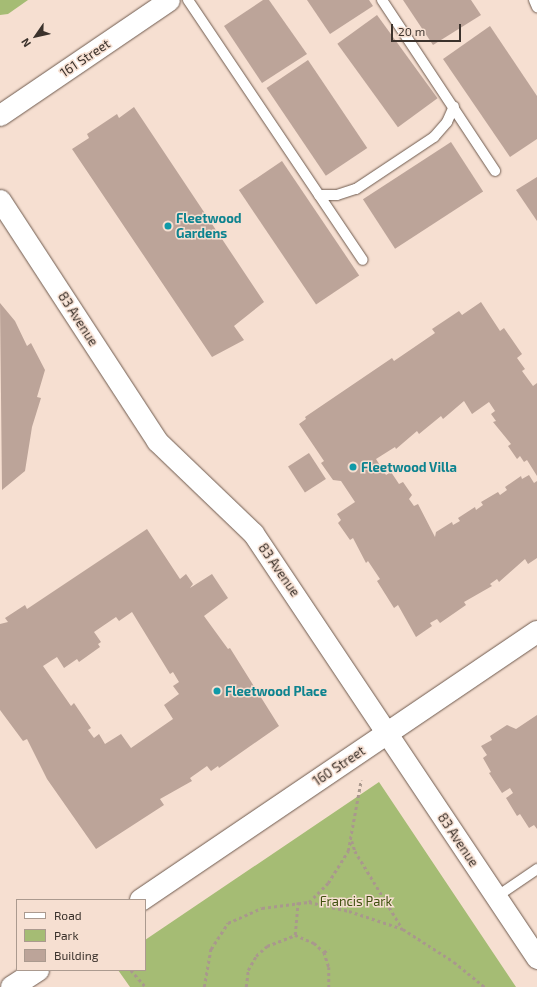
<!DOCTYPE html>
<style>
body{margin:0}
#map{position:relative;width:537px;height:987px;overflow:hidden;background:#f6dfd1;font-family:"Exo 2",sans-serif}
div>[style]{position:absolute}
.green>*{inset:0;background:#a5bc74}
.building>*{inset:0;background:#bca499;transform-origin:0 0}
.path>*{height:2.5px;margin-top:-1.25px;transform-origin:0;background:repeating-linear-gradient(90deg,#a9988d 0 3px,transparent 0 6px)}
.roads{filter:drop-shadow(0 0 1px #6e5a4e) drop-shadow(0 0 1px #6e5a4e)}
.service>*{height:10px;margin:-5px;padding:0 5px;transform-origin:5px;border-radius:5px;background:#fff}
.minor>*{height:21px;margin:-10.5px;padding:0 10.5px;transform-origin:10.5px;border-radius:10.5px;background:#fff}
.tertiary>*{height:22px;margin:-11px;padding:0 11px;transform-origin:11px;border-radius:11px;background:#fff}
.dots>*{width:11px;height:11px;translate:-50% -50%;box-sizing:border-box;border:2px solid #f6dfd1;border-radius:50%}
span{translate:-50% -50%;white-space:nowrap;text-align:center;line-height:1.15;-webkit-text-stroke:3px #f6dfd1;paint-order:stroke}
.street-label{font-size:13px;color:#3b322c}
.culture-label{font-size:13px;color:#0d838f;font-weight:700}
.left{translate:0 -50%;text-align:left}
.park-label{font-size:13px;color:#415110}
.legend{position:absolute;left:16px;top:899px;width:130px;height:72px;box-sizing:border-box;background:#f6dfd1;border:1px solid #ab9a8f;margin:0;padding:5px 7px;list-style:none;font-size:12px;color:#3b322c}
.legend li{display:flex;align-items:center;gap:8px;height:20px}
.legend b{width:20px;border:1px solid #ab9a8f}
.north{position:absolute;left:16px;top:16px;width:40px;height:40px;-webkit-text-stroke:3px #f6dfd1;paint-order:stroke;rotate:236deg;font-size:11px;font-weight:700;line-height:16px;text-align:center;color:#3b322c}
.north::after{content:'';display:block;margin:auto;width:14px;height:18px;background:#3b322c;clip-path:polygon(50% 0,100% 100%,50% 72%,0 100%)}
.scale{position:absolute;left:391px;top:24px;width:70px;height:18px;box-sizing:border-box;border:2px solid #3b322c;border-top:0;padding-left:5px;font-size:12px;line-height:14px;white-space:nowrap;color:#3b322c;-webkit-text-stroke:3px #f6dfd1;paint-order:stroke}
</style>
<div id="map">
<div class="green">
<div style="clip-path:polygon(0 0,28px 0,8px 14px,0 15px)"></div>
<div style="clip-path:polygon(379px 782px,516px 987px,130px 987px,118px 970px,145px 970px,145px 940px)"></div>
</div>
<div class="building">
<div style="clip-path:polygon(263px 0,269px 0,307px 54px,262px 83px,224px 26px)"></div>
<div style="clip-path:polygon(307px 0,369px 0,373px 6px,330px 34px)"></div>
<div style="clip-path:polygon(403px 0,471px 0,481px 15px,433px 45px)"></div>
<div style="left:377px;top:15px;width:103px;height:49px;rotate:54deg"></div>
<div style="clip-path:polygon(490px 26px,537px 96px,537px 139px,510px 157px,443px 59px)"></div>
<div style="left:308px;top:60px;width:106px;height:50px;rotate:56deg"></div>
<div style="clip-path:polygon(134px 107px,264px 302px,234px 326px,244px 340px,212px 357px,72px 149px,89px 138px,87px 134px,117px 114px,119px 118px)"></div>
<div style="left:451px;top:142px;width:59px;height:105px;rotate:57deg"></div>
<div style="left:282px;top:161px;width:138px;height:52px;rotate:56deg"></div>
<div style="clip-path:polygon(537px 177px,537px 221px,516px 190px)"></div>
<div style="clip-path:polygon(481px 302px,500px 331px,504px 328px,522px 354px,517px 358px,525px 369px,522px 371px,533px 386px,537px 383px,537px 476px,527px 460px,524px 462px,520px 456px,517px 459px,508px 446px,511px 444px,493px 422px,496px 421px,491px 414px,495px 411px,489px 402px,472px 414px,464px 401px,443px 419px,441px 416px,419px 434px,417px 431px,396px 449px,395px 447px,376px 459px,386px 475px,391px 472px,399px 484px,403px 482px,412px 495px,409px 499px,414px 506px,418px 504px,435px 537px,436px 532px,452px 522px,453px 525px,460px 521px,458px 518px,475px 507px,476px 510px,483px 505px,481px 502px,498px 492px,500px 495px,507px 490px,505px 487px,521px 476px,522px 479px,529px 475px,534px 483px,537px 481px,537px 558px,528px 564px,525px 559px,499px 582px,497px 579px,490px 584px,492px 586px,464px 602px,466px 605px,440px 623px,437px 619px,430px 623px,432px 626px,416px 637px,398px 605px,394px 608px,377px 581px,380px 579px,368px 561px,366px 563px,353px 538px,350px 540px,338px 523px,341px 520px,337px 514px,355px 502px,341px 481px,333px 480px,321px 463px,324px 461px,299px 424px,306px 419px,305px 417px,392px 358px,394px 361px,435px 333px,432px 329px,459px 311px,462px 315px)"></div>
<div style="clip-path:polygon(0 303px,15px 321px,27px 346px,31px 343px,45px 370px,37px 397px,41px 398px,32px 427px,25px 471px,2px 490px)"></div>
<div style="left:309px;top:453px;width:31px;height:25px;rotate:57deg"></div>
<div style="clip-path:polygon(evenodd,147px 529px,180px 579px,186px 574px,193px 584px,190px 588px,212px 574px,228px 598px,204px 616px,228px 649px,230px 648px,279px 726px,219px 768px,218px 766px,211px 771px,207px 766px,190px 778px,192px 781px,160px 799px,164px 805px,96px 849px,47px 779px,27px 739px,23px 741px,0 710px,0 624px,8px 622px,5px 618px,25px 605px,27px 609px,147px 529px,132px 612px,170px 674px,173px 672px,179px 682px,173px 686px,179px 694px,164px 705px,173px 719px,131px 748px,121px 734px,105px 744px,99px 734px,94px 738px,88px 730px,91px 728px,74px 703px,71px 706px,43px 666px,57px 657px,64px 668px,77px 659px,79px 662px,100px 647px,98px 644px,101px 642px,94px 632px,116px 617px,119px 621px,132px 612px)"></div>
<div style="clip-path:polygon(537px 715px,537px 829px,534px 825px,529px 828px,520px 814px,517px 816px,506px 798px,513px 793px,510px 788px,502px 793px,489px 773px,491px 772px,483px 758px,487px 755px,481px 746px,492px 740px,490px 736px,507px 725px,516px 729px)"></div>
</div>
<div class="path">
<div style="left:352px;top:841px;width:10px;rotate:73deg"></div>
<div style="left:355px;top:851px;width:90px;rotate:58.6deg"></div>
<div style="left:309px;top:902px;width:27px;rotate:-45deg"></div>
<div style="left:328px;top:883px;width:38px;rotate:-58deg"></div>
<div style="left:348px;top:851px;width:72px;rotate:-79.6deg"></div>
<div style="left:295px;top:935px;width:33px;rotate:-85deg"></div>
<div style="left:324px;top:952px;width:6px;rotate:-31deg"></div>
<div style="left:131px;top:970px;width:23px;rotate:49deg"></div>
<div style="left:204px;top:987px;width:39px;rotate:-80deg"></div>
<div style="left:211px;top:949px;width:31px;rotate:-57deg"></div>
<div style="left:228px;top:923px;width:37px;rotate:-24deg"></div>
<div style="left:262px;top:908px;width:47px;rotate:-7.3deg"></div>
<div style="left:309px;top:902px;width:41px;rotate:12.7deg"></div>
<div style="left:349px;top:911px;width:57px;rotate:18.4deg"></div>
<div style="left:403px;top:929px;width:61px;rotate:32.9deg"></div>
<div style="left:454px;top:962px;width:40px;rotate:39deg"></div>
<div style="left:246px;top:987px;width:17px;rotate:-83deg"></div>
<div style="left:248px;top:970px;width:16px;rotate:-60deg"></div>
<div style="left:256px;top:956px;width:15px;rotate:-42deg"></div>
<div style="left:267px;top:946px;width:30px;rotate:-21deg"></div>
<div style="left:295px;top:935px;width:21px;rotate:23deg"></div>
<div style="left:314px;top:943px;width:13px;rotate:42deg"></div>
<div style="left:324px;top:952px;width:16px;rotate:72deg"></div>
<div style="left:329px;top:967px;width:20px;rotate:90deg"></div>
</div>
<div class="roads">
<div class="service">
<div style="left:188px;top:0;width:313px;rotate:56.1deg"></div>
<div style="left:382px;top:0;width:205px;rotate:56.5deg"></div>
<div style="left:534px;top:0;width:8px;rotate:67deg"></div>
<div style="left:319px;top:195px;width:18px"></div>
<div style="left:337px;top:195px;width:20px;rotate:-18deg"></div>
<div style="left:356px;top:189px;width:94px;rotate:-33.7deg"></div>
<div style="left:434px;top:137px;width:20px;rotate:-49deg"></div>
<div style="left:447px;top:122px;width:17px;rotate:-66deg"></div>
<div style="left:496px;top:897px;width:50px;rotate:-34.3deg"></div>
</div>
<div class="minor">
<div style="left:0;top:115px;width:204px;rotate:-34.2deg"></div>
<div style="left:0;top:200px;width:288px;rotate:56.9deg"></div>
<div style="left:157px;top:441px;width:133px;rotate:43.8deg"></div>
<div style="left:253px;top:533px;width:511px;rotate:56.25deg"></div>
</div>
<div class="tertiary">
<div style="left:141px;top:900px;width:478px;rotate:-34.1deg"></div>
<div style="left:12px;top:987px;width:31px;rotate:-33deg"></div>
</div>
</div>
<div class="dots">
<div style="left:168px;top:226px;background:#0f9aa8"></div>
<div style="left:353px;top:467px;background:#0f9aa8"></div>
<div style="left:217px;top:691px;background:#0f9aa8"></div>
</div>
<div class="street-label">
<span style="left:85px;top:58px;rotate:-34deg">161 Street</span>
<span style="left:78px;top:319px;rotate:57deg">83 Avenue</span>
<span style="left:279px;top:570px;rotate:55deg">83 Avenue</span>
<span style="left:339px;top:766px;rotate:-34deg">160 Street</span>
<span style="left:458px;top:840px;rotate:56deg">83 Avenue</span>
</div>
<div class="culture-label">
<span class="left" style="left:176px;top:226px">Fleetwood<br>Gardens</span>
<span class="left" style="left:361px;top:467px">Fleetwood Villa</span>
<span class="left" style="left:225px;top:691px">Fleetwood Place</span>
</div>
<div class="park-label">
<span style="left:356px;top:901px">Francis Park</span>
</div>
<ul class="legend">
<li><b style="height:5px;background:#fff"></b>Road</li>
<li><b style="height:11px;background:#a5bc74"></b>Park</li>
<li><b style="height:11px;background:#bca499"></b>Building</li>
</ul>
<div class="north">N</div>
<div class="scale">20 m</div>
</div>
